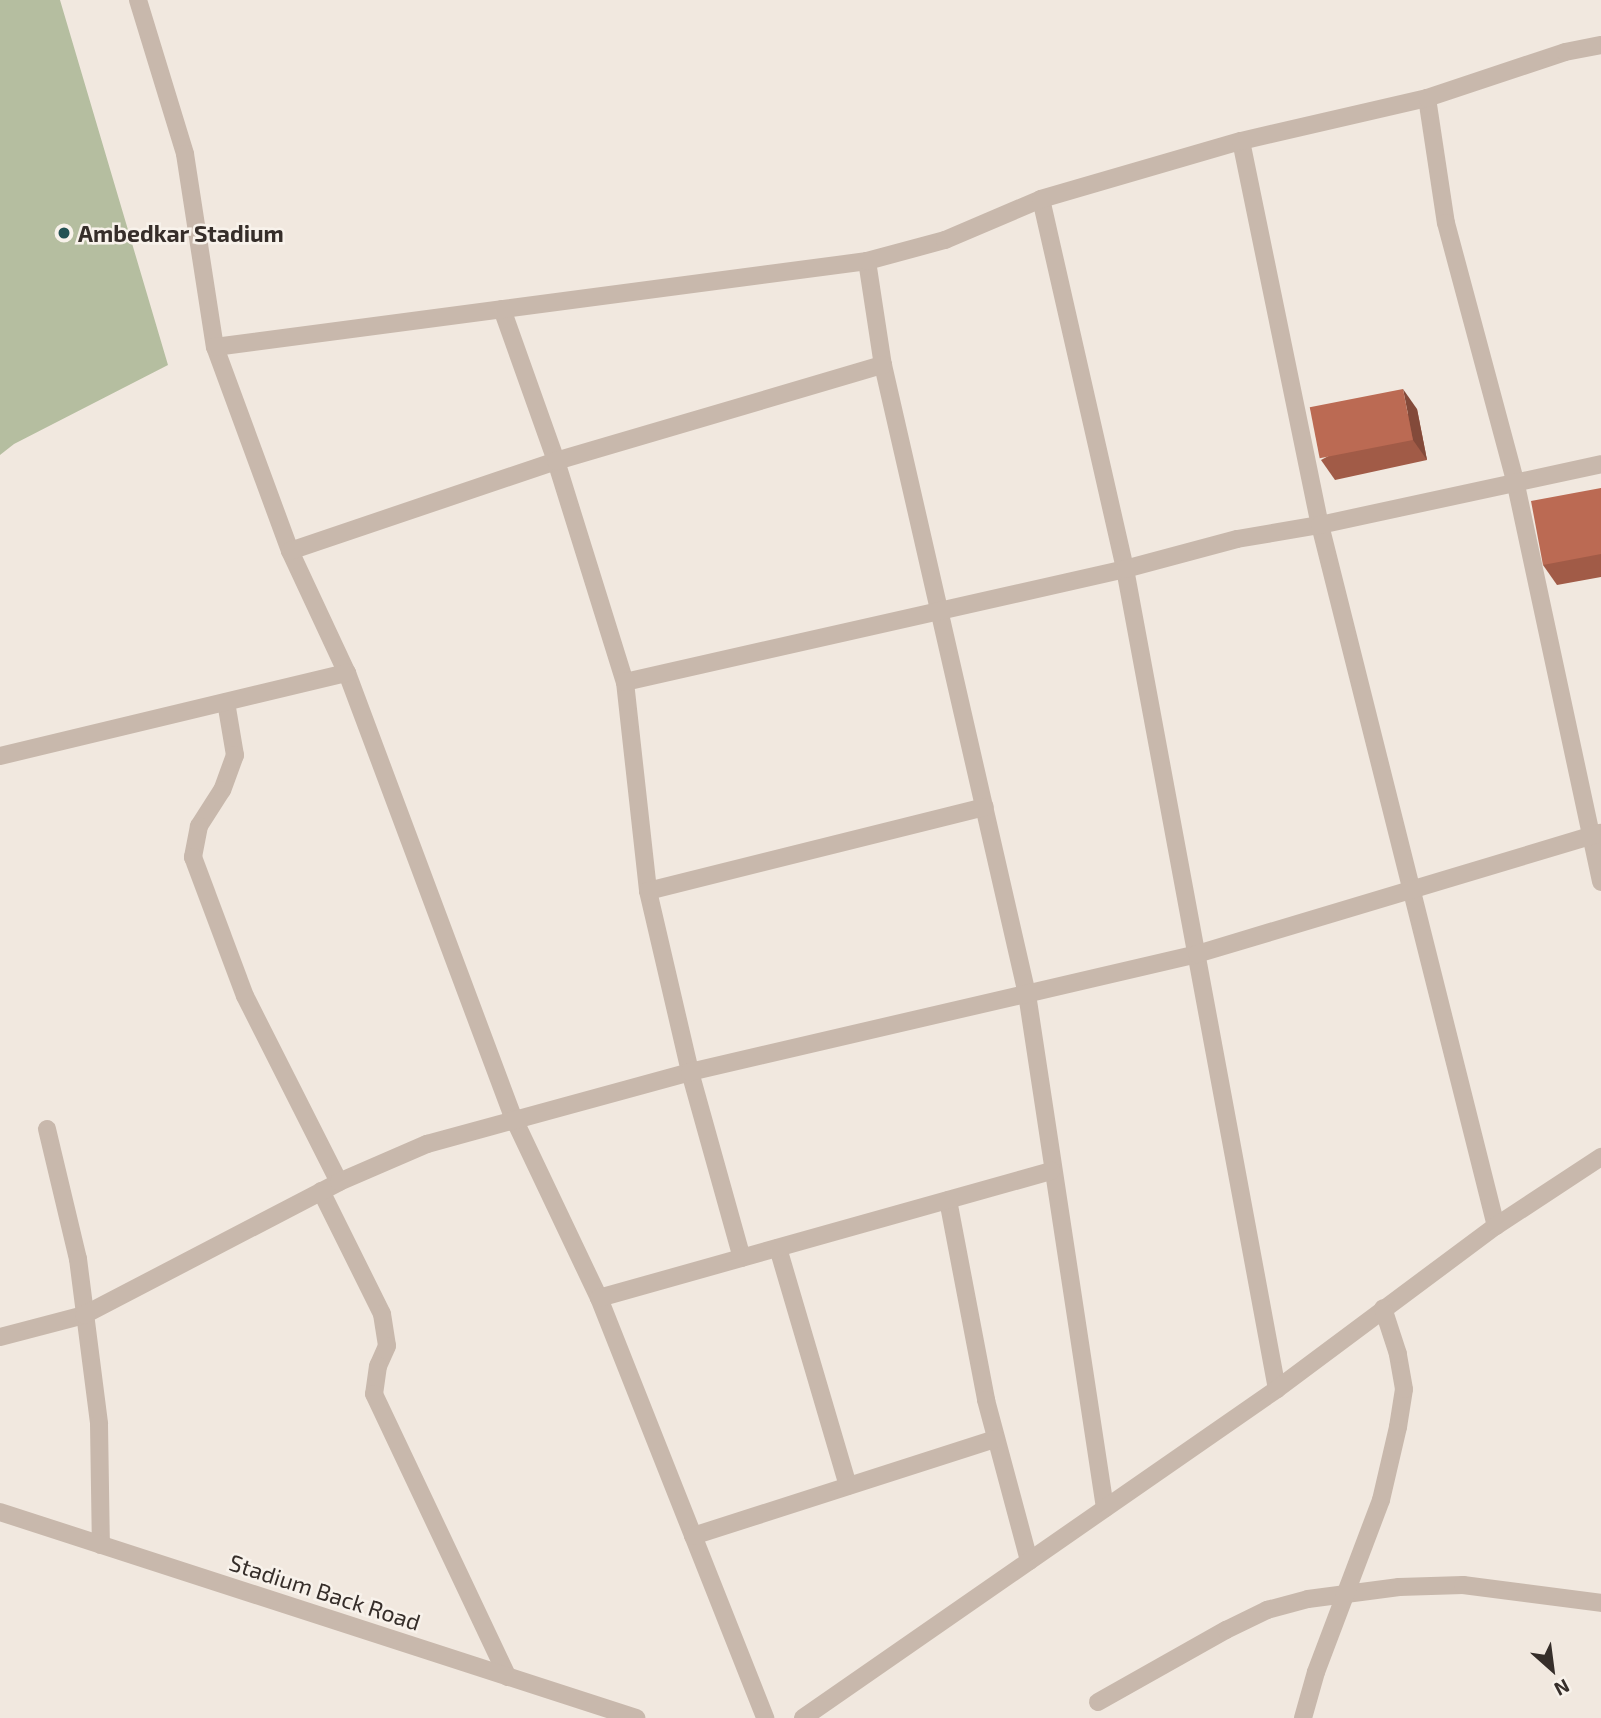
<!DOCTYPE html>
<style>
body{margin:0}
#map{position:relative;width:1601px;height:1718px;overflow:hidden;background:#f1e8df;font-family:"Exo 2",sans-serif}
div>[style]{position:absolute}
.green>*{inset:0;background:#b5bea0}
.minor>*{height:18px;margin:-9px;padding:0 9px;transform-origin:9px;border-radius:9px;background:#c8b8ac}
.wall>*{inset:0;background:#a15b47}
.shaded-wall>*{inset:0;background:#834a3a}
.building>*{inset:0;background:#bb6a53;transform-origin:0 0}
.dots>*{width:19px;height:19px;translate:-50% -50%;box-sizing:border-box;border:4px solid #f8f2eb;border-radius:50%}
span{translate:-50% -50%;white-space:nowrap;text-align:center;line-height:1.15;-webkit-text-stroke:5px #f8f2eb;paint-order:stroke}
.poi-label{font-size:23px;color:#362e2a;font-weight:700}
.left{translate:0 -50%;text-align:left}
.street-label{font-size:23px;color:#362e2a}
.north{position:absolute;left:1517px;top:1634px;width:70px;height:70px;-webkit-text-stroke:5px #f8f2eb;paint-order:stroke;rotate:152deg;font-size:19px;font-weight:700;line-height:28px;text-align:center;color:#362e2a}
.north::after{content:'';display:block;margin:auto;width:24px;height:32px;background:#362e2a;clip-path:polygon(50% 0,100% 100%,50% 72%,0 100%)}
</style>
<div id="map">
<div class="green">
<div style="clip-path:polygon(0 0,60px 0,168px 365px,14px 444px,0 455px)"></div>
</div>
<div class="minor">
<div style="left:138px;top:0;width:161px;rotate:73deg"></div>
<div style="left:185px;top:154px;width:195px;rotate:81.2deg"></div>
<div style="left:215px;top:347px;width:217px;rotate:69.8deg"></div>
<div style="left:290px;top:551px;width:135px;rotate:65deg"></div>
<div style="left:347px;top:673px;width:476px;rotate:69.5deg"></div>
<div style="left:514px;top:1119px;width:198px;rotate:64.6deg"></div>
<div style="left:599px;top:1298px;width:452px;rotate:68.4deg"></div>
<div style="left:1427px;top:98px;width:126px;rotate:81.4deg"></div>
<div style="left:1446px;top:223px;width:271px;rotate:75deg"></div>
<div style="left:1516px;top:485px;width:406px;rotate:77.9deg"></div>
<div style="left:1241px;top:141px;width:392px;rotate:78.4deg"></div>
<div style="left:1320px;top:525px;width:723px;rotate:75.91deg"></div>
<div style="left:1041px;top:199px;width:379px;rotate:77.2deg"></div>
<div style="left:1125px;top:569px;width:834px;rotate:79.5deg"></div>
<div style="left:867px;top:261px;width:105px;rotate:81.3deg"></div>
<div style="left:883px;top:365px;width:645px;rotate:77.11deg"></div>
<div style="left:1027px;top:994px;width:520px;rotate:81.37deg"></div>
<div style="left:502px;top:309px;width:161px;rotate:70.4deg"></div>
<div style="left:556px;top:461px;width:232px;rotate:72.7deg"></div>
<div style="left:625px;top:682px;width:210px;rotate:83.7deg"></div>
<div style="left:648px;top:891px;width:186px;rotate:76.9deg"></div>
<div style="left:690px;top:1072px;width:193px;rotate:74.4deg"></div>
<div style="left:215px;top:347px;width:658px;rotate:-7.51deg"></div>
<div style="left:867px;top:261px;width:81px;rotate:-15.1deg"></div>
<div style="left:945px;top:240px;width:104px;rotate:-23.1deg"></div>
<div style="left:1041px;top:199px;width:208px;rotate:-16.2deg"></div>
<div style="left:1241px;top:141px;width:191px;rotate:-13deg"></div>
<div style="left:1427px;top:98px;width:145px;rotate:-18.4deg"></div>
<div style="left:1565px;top:52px;width:37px;rotate:-11deg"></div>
<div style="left:290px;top:551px;width:281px;rotate:-18.7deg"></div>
<div style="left:556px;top:461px;width:341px;rotate:-16.4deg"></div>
<div style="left:625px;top:682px;width:513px;rotate:-12.73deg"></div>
<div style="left:1125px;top:569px;width:116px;rotate:-15deg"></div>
<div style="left:1237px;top:539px;width:84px;rotate:-9.6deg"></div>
<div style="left:1320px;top:525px;width:288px;rotate:-12.2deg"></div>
<div style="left:226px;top:702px;width:54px;rotate:80.4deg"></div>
<div style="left:235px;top:755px;width:37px;rotate:110deg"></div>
<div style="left:222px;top:790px;width:43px;rotate:122.6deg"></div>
<div style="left:199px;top:826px;width:32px;rotate:101deg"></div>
<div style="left:193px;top:857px;width:148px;rotate:69.5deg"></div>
<div style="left:245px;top:996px;width:208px;rotate:63.2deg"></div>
<div style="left:0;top:756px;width:357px;rotate:-13.5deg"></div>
<div style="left:648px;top:891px;width:347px;rotate:-14deg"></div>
<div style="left:47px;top:1129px;width:134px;rotate:76.6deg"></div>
<div style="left:78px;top:1259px;width:166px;rotate:82.7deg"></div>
<div style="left:99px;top:1424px;width:121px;rotate:89.1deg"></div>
<div style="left:321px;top:1191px;width:137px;rotate:63.6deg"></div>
<div style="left:382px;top:1314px;width:32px;rotate:81deg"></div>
<div style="left:387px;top:1346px;width:22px;rotate:114deg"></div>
<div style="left:378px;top:1366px;width:28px;rotate:98deg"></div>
<div style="left:374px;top:1394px;width:313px;rotate:64.7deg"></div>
<div style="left:948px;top:1200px;width:204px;rotate:79.2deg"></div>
<div style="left:986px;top:1400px;width:167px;rotate:75deg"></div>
<div style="left:778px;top:1248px;width:248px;rotate:73.6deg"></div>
<div style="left:599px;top:1298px;width:470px;rotate:-15.7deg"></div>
<div style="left:0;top:1337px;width:87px;rotate:-14.7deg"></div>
<div style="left:84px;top:1315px;width:288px;rotate:-27.5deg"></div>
<div style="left:339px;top:1182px;width:96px;rotate:-23.4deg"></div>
<div style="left:427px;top:1144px;width:273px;rotate:-15.3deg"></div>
<div style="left:690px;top:1072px;width:521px;rotate:-13.1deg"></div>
<div style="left:1197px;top:954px;width:422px;rotate:-16.7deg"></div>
<div style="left:0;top:1512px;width:669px;rotate:17.95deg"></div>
<div style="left:693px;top:1536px;width:318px;rotate:-17.8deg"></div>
<div style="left:1098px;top:1702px;width:147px;rotate:-29.4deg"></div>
<div style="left:1226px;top:1630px;width:46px;rotate:-26deg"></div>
<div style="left:1267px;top:1610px;width:42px;rotate:-15deg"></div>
<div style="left:1308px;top:1599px;width:92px;rotate:-7.5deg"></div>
<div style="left:1399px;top:1587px;width:64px;rotate:-1.8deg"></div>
<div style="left:1463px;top:1585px;width:139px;rotate:7.4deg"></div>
<div style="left:803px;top:1718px;width:577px;rotate:-34.76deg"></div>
<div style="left:1277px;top:1389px;width:273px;rotate:-36.7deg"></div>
<div style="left:1496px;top:1226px;width:126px;rotate:-33.3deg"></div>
<div style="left:1303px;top:1718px;width:48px;rotate:-74.2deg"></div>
<div style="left:1316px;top:1672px;width:184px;rotate:-69.3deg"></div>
<div style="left:1381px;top:1500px;width:75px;rotate:-76.9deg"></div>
<div style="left:1398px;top:1427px;width:38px;rotate:-81deg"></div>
<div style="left:1404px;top:1389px;width:36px;rotate:-100deg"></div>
<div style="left:1398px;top:1354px;width:48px;rotate:-108.1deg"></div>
</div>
<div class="wall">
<div style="clip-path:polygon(1417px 409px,1427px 460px,1335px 480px,1321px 460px)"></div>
<div style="clip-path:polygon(1601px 488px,1601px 577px,1557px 585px,1543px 565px)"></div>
</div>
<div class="shaded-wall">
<div style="clip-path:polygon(1403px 389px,1417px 409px,1427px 460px,1413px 440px)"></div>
</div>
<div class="building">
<div style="left:1403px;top:389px;width:52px;height:95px;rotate:79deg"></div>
<div style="clip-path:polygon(1601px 488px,1601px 554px,1543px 565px,1531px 501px)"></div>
</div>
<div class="dots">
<div style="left:64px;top:233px;background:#235254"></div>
</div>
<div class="poi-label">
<span class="left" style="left:78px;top:233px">Ambedkar Stadium</span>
</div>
<div class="street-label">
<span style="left:325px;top:1592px;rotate:18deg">Stadium Back Road</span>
</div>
<div class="north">N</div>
</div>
